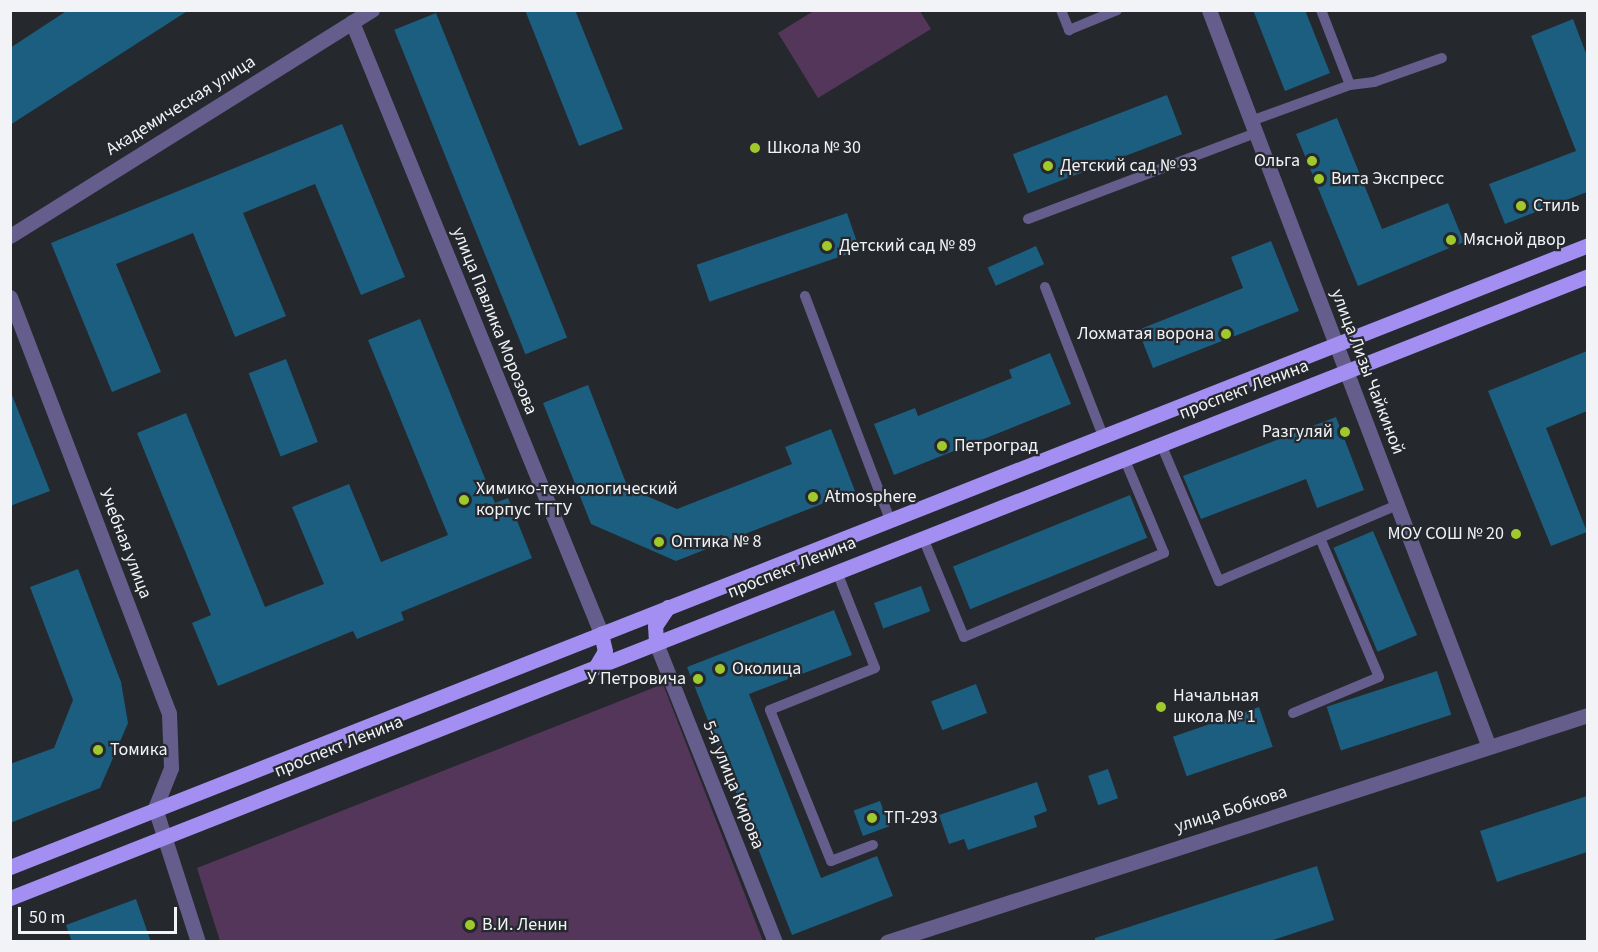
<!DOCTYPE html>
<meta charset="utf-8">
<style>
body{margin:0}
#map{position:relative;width:1598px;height:952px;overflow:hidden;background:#25282d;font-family:"Source Sans 3",sans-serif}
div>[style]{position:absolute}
.green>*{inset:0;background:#53365a}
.building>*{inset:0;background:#1c5e7f;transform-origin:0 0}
.lane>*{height:10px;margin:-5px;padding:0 5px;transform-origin:5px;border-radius:5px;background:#655d8c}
.street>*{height:15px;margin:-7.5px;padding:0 7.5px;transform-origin:7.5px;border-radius:7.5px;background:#655d8c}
.primary>*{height:15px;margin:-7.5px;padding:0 7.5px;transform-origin:7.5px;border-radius:7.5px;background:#a38ff1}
.dots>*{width:16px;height:16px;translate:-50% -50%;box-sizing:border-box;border:3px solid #25282d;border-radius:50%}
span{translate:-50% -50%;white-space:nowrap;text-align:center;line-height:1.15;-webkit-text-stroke:4.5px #25282d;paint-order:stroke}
.street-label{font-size:18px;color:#f1f3f6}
.poi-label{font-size:18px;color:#f1f3f6}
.left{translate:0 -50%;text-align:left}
.right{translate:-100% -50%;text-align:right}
.frame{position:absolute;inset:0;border:12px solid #f1f3f6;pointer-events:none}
.scale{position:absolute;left:18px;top:907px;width:159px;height:27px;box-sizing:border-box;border:3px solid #f1f3f6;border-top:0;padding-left:8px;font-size:18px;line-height:21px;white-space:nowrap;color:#f1f3f6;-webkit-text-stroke:4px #25282d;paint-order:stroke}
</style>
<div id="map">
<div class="green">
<div style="clip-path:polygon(815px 10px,920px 11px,931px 29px,818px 98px,778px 33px)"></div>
<div style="clip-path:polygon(663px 684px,763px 941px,220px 941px,197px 868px)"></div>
</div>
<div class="building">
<div style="clip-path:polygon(68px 10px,189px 10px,10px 125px,10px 48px)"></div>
<div style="clip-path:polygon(525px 10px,575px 10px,623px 129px,579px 146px)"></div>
<div style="clip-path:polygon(1253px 10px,1305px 10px,1330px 73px,1285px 91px)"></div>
<div style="left:436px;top:13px;width:350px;height:45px;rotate:68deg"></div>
<div style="clip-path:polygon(1573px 19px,1587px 56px,1587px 192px,1505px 224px,1489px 184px,1576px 151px,1531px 36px)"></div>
<div style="left:1167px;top:95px;width:42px;height:165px;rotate:69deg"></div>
<div style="clip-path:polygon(1337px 118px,1382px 229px,1448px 203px,1464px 242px,1358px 286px,1296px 134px)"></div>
<div style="clip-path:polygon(342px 124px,405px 277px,361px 295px,315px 184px,243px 213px,286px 316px,235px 337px,193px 233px,116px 264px,161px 372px,112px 392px,51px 243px)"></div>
<div style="left:847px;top:213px;width:39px;height:159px;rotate:71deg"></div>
<div style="clip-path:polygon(1271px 241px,1299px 311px,1153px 368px,1138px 330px,1243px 288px,1231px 257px)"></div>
<div style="left:1036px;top:246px;width:20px;height:53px;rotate:66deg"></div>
<div style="clip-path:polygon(420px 319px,495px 503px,508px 498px,532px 558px,401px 612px,404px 620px,357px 639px,353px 631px,218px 686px,192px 623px,211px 615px,137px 433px,186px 413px,265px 607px,324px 584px,292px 507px,349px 484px,381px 562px,448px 535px,368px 340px)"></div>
<div style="clip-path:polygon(1587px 351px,1587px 411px,1546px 428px,1587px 532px,1551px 546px,1488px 391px)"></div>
<div style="clip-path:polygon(1050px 353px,1071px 404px,894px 475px,874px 424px,915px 408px,918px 416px,1012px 378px,1009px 370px)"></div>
<div style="left:286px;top:359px;width:89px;height:40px;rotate:69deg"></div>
<div style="clip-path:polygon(588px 385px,628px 488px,677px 509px,792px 464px,785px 447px,831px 429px,855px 491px,676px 561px,591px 524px,543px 403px)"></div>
<div style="clip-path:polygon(10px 390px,50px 491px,10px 506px)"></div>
<div style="clip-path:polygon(1336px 417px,1364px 490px,1317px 508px,1306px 479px,1201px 519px,1183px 476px)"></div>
<div style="left:1130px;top:495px;width:46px;height:191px;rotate:68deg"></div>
<div style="left:1373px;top:531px;width:113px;height:43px;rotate:67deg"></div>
<div style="clip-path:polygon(78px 569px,121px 682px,128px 723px,100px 788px,10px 823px,10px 764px,54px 748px,73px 700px,30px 587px)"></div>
<div style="left:921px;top:586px;width:27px;height:50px;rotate:70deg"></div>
<div style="clip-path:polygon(834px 610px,852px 655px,749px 694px,821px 878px,877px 856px,893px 896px,792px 935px,687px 667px)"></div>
<div style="left:1437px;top:671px;width:46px;height:116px;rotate:72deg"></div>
<div style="left:976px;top:684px;width:31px;height:48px;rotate:69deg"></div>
<div style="left:1259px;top:707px;width:42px;height:91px;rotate:71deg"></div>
<div style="left:1108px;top:769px;width:31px;height:21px;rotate:71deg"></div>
<div style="clip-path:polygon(1037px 782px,1047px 811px,1034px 816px,1037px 827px,968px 850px,964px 839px,949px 844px,939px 815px)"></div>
<div style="clip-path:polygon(1587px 796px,1587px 852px,1497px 882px,1480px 831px)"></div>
<div style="left:880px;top:801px;width:27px;height:28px;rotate:70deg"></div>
<div style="clip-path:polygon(1317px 866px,1334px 920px,1267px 942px,1095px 942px,1095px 938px)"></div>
<div style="clip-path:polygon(136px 899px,151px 942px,72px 942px,66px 925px)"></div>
</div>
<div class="lane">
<div style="left:1061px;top:10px;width:22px;rotate:68deg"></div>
<div style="left:1069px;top:30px;width:52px;rotate:-22.6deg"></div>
<div style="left:1350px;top:85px;width:24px;rotate:-7deg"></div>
<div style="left:1374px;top:82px;width:72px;rotate:-19.4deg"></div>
<div style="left:1251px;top:121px;width:105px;rotate:-20deg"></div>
<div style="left:1350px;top:85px;width:80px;rotate:-111.1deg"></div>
<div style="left:1028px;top:219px;width:243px;rotate:-20.7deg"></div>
<div style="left:1045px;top:287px;width:160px;rotate:68.7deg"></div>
<div style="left:805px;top:296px;width:240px;rotate:69.2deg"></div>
<div style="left:1161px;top:444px;width:149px;rotate:67.1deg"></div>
<div style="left:1219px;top:581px;width:194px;rotate:-23.1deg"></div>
<div style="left:923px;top:538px;width:107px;rotate:67.5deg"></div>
<div style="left:964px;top:637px;width:217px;rotate:-22.8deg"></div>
<div style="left:1164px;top:553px;width:103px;rotate:-112.8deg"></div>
<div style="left:837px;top:572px;width:103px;rotate:68.4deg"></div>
<div style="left:875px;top:668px;width:113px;rotate:158.2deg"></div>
<div style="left:770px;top:710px;width:163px;rotate:68deg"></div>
<div style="left:831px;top:861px;width:45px;rotate:-20.9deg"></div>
<div style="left:1293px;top:713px;width:93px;rotate:-22.7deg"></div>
<div style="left:1379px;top:677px;width:151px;rotate:-113deg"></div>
</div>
<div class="street">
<div style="left:1209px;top:10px;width:788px;rotate:69.2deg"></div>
<div style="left:352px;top:22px;width:660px;rotate:67.83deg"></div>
<div style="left:10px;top:236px;width:427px;rotate:-32deg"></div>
<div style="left:10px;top:297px;width:445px;rotate:69.1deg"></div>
<div style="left:169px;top:713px;width:55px;rotate:87.9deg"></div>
<div style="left:171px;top:768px;width:43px;rotate:111.8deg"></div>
<div style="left:155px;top:808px;width:141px;rotate:72.2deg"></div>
<div style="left:656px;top:643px;width:322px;rotate:68.3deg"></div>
<div style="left:887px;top:942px;width:737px;rotate:-17.94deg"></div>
</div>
<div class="primary">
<div style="left:656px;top:643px;width:17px;rotate:-93deg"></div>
<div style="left:655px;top:626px;width:23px;rotate:-56deg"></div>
<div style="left:596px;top:666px;width:17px;rotate:-59deg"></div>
<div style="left:605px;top:651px;width:18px;rotate:-103deg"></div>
<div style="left:10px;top:867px;width:1696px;rotate:-21.51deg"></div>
<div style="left:10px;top:898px;width:1696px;rotate:-21.51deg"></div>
</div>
<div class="dots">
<div style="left:755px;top:148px;background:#a0c92c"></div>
<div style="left:1312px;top:161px;background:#a0c92c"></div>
<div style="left:1048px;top:166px;background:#a0c92c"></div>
<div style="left:1319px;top:179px;background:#a0c92c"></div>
<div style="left:1521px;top:206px;background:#a0c92c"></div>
<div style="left:1451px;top:240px;background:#a0c92c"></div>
<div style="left:827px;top:246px;background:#a0c92c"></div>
<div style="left:1226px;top:334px;background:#a0c92c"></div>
<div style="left:1345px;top:432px;background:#a0c92c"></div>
<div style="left:942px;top:446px;background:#a0c92c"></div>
<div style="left:813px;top:497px;background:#a0c92c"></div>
<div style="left:464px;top:500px;background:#a0c92c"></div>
<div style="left:1516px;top:534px;background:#a0c92c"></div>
<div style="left:659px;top:542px;background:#a0c92c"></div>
<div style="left:720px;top:669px;background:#a0c92c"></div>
<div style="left:698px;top:679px;background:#a0c92c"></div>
<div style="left:1161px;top:707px;background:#a0c92c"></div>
<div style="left:98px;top:750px;background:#a0c92c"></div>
<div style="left:872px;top:818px;background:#a0c92c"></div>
<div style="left:470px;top:925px;background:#a0c92c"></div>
</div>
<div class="street-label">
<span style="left:181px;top:106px;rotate:-32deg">Академическая улица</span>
<span style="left:494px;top:321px;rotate:68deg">улица Павлика Морозова</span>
<span style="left:1367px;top:372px;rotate:69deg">улица Лизы Чайкиной</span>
<span style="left:1244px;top:390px;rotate:-21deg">проспект Ленина</span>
<span style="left:125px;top:544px;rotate:69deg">Учебная улица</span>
<span style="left:792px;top:568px;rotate:-22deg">проспект Ленина</span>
<span style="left:339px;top:747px;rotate:-22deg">проспект Ленина</span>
<span style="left:733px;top:785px;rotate:68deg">5-я улица Кирова</span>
<span style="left:1231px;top:810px;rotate:-18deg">улица Бобкова</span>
</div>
<div class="poi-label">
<span class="left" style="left:767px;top:148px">Школа № 30</span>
<span class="right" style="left:1300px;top:161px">Ольга</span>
<span class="left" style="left:1060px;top:166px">Детский сад № 93</span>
<span class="left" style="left:1331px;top:179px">Вита Экспресс</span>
<span class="left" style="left:1533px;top:206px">Стиль</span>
<span class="left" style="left:1463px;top:240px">Мясной двор</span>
<span class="left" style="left:839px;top:246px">Детский сад № 89</span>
<span class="right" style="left:1214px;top:334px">Лохматая ворона</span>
<span class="right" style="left:1333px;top:432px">Разгуляй</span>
<span class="left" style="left:954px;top:446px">Петроград</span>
<span class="left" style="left:476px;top:500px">Химико-технологический<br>корпус ТГТУ</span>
<span class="left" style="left:825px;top:497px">Atmosphere</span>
<span class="right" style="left:1504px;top:534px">МОУ СОШ № 20</span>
<span class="left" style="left:671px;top:542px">Оптика № 8</span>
<span class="left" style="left:732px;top:669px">Околица</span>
<span class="right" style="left:686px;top:679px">У Петровича</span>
<span class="left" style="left:1173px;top:707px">Начальная<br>школа № 1</span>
<span class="left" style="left:110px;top:750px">Томика</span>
<span class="left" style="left:884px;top:818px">ТП-293</span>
<span class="left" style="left:482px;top:925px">В.И. Ленин</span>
</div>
<div class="frame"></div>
<div class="scale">50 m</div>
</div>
